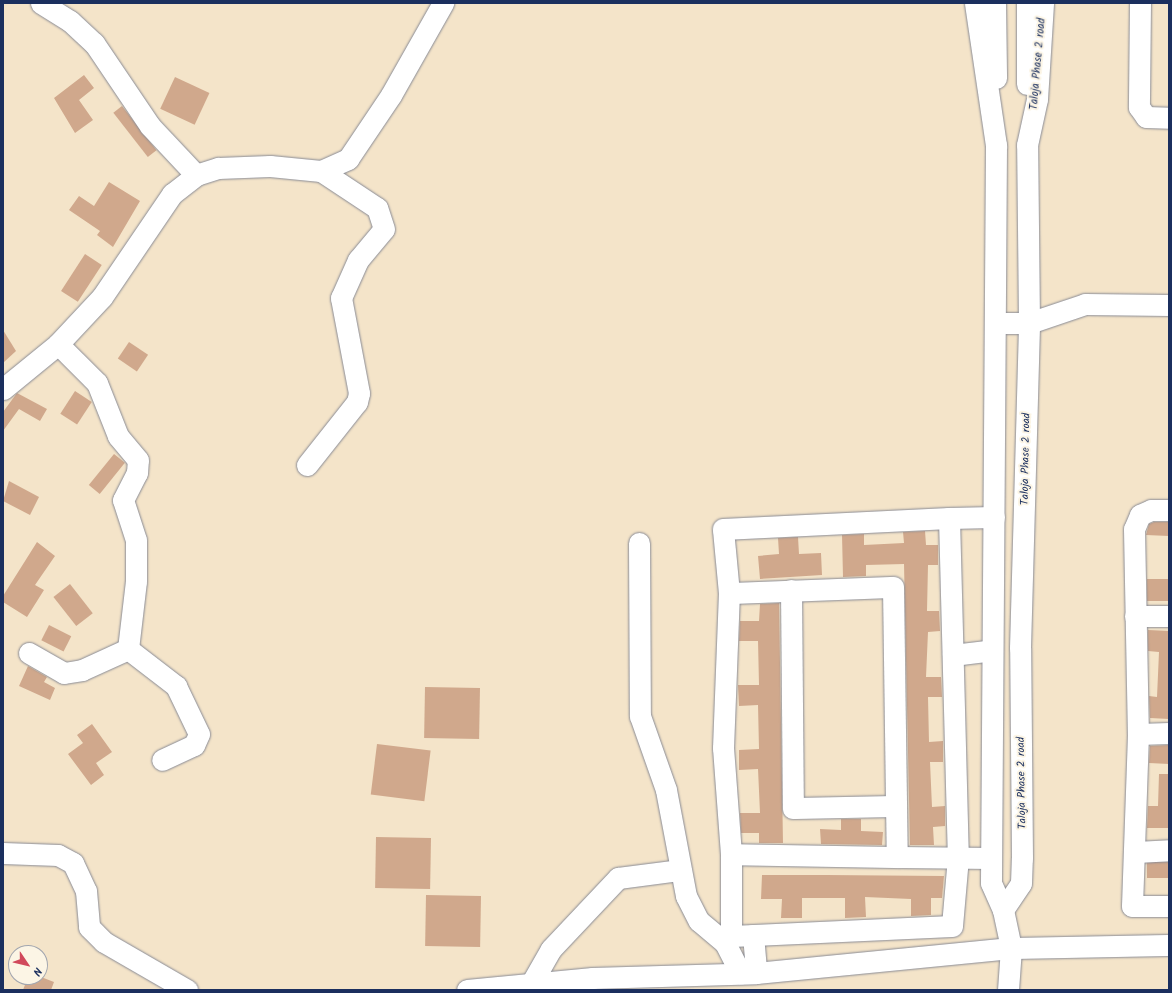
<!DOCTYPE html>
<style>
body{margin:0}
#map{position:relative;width:1172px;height:993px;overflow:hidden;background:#f4e4c9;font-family:Kalam,sans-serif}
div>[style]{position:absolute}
.building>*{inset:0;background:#d0a88c;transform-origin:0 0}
.roads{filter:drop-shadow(0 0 1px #888a94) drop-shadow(0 0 1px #888a94)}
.minor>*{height:21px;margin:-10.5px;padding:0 10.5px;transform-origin:10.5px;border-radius:10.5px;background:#fff}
span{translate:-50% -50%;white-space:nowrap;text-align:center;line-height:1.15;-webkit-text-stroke:4px #fcf5e5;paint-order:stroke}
.street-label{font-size:11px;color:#1b2f5e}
.frame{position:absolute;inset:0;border:4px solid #1b2f5e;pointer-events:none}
.north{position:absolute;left:8px;top:945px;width:40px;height:40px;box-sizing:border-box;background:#fcf5e5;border:1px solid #a2a6af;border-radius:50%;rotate:125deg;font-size:11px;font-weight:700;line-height:16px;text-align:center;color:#1b2f5e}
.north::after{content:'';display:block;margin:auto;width:14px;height:18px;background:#d1495b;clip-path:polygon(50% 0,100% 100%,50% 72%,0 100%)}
</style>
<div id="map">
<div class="building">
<div style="clip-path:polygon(84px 75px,94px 88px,79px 100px,93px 120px,75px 133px,54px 98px)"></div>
<div style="left:175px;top:77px;width:38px;height:35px;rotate:25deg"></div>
<div style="left:122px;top:106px;width:56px;height:11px;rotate:52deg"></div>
<div style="clip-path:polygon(109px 182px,140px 201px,113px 247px,97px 235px,100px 231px,69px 210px,79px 196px,94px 206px)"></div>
<div style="left:85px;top:254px;width:20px;height:44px;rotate:33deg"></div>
<div style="clip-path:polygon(3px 330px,16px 351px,3px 363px)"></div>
<div style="left:129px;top:342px;width:23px;height:20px;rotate:34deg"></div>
<div style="left:75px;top:391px;width:20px;height:27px;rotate:33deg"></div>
<div style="clip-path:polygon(17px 393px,47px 409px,40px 421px,19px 409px,3px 431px,3px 412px)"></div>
<div style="left:114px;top:454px;width:14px;height:40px;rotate:39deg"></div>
<div style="clip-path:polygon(9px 481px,39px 497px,30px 515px,3px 501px)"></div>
<div style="clip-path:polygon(1154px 522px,1169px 522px,1169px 536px,1146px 535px,1149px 524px)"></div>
<div style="clip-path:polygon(925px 531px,926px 545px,938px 545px,938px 565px,928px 565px,927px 611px,939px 611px,940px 631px,928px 632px,926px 677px,941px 677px,942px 697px,928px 697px,929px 742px,943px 741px,943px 762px,930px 762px,932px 807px,945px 806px,945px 826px,933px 827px,934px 845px,910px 845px,904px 564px,866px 565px,866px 576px,843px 577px,842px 535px,864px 534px,864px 545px,904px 543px,903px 532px)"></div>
<div style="clip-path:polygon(798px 537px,799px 554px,821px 553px,822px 575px,760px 579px,758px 556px,779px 554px,778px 538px)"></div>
<div style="clip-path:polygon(37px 542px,55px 556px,35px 585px,44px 590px,27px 617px,3px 602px,3px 596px)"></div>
<div style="left:1147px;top:579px;width:22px;height:22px"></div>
<div style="left:70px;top:584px;width:37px;height:21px;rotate:52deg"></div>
<div style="clip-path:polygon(779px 603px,783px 843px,759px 843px,759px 833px,741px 833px,740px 813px,760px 813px,758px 769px,739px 770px,739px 750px,759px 749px,758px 705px,739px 706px,738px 685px,759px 685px,758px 641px,739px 641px,740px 621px,759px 621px,760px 604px)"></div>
<div style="left:49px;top:625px;width:25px;height:17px;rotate:27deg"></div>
<div style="clip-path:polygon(1148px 630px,1169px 631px,1169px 719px,1150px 718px,1149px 696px,1157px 697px,1159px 652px,1148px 651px)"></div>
<div style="clip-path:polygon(28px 666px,47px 677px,44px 682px,55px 688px,50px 700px,19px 686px)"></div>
<div style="left:425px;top:687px;width:55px;height:51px;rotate:1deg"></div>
<div style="clip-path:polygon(92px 724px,112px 752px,96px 763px,104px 775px,91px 785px,68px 754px,83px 743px,77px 735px)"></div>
<div style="left:377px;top:744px;width:54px;height:51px;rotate:7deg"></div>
<div style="clip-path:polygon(1169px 745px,1169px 764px,1149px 763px,1150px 746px)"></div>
<div style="clip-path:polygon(1159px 774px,1169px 774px,1169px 828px,1147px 828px,1148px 806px,1158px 806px)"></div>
<div style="clip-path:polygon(841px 819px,861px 819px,861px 831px,883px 832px,882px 845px,821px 844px,820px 829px,841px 830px)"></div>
<div style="left:376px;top:837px;width:55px;height:51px;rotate:1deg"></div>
<div style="left:1169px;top:862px;width:16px;height:22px;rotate:90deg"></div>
<div style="clip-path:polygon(762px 875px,826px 875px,944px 876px,942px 898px,931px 898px,931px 915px,911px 916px,911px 899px,865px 897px,866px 917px,845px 918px,845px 898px,802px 898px,802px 918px,781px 918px,782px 899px,761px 899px)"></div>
<div style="left:426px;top:895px;width:55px;height:51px;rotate:1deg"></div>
<div style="clip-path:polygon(28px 977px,41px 977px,54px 982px,51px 990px,23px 990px)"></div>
</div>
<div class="roads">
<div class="minor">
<div style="left:41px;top:3px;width:34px;rotate:32deg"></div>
<div style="left:70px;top:21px;width:33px;rotate:43deg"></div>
<div style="left:94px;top:43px;width:100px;rotate:56deg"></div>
<div style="left:150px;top:126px;width:67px;rotate:46.8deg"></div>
<div style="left:975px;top:3px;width:144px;rotate:81.6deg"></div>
<div style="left:996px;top:145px;width:738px;rotate:90.39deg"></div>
<div style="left:991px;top:883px;width:30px;rotate:66deg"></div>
<div style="left:1003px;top:910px;width:39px;rotate:78deg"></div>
<div style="left:1011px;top:948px;width:158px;rotate:-1.1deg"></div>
<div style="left:995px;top:3px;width:75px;rotate:89.2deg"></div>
<div style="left:1027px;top:3px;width:81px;rotate:90deg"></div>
<div style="left:1140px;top:3px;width:104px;rotate:90.6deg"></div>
<div style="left:1139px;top:107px;width:12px;rotate:55deg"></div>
<div style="left:1146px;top:117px;width:23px;rotate:2deg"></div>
<div style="left:997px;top:323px;width:32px"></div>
<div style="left:1029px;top:323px;width:59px;rotate:-18.7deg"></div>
<div style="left:1085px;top:304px;width:84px;rotate:0.7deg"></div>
<div style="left:3px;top:389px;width:71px;rotate:-39.3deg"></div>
<div style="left:58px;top:344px;width:64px;rotate:-46.9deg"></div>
<div style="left:102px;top:297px;width:125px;rotate:-55.8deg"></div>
<div style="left:172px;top:194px;width:31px;rotate:-38deg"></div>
<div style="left:196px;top:175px;width:23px;rotate:-18deg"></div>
<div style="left:218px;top:168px;width:52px;rotate:-2.2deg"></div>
<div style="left:270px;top:166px;width:51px;rotate:5.6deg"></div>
<div style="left:321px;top:171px;width:30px;rotate:-24deg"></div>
<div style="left:348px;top:159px;width:77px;rotate:-56.1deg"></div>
<div style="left:391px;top:95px;width:106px;rotate:-60.5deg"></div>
<div style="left:307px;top:465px;width:80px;rotate:-51.6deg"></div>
<div style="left:357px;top:402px;width:9px;rotate:-77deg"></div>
<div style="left:359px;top:393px;width:97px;rotate:-100.7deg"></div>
<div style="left:341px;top:298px;width:42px;rotate:-65.9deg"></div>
<div style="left:358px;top:260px;width:40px;rotate:-50deg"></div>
<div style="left:384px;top:229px;width:22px;rotate:-108deg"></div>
<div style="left:377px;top:208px;width:67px;rotate:-146.5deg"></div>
<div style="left:1169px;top:510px;width:18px;rotate:180deg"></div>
<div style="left:1151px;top:510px;width:12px;rotate:156deg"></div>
<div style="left:1140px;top:515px;width:15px;rotate:113deg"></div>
<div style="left:1134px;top:529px;width:205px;rotate:88.9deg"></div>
<div style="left:1138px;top:734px;width:172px;rotate:92deg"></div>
<div style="left:1132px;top:906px;width:37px"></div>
<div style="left:949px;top:518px;width:45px;rotate:-1.3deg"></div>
<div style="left:639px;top:543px;width:173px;rotate:89.7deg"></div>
<div style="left:640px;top:716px;width:78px;rotate:70.6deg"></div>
<div style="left:666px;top:790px;width:108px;rotate:79.3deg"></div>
<div style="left:686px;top:896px;width:28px;rotate:63deg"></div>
<div style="left:699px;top:921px;width:34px;rotate:40deg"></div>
<div style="left:725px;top:943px;width:34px;rotate:63deg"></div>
<div style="left:791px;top:590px;width:218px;rotate:89.5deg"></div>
<div style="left:793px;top:808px;width:103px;rotate:-1.1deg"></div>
<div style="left:729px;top:593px;width:64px;rotate:-95.4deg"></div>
<div style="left:723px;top:529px;width:226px;rotate:-2.8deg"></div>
<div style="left:949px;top:518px;width:339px;rotate:88.5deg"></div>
<div style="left:958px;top:857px;width:69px;rotate:95deg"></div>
<div style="left:952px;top:926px;width:221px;rotate:177.4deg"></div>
<div style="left:731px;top:936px;width:82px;rotate:-90deg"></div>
<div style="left:1135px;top:616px;width:34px"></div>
<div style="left:128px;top:649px;width:61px;rotate:37.6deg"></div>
<div style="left:176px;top:686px;width:53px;rotate:64.4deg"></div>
<div style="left:199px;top:734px;width:12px;rotate:114deg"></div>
<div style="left:194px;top:745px;width:35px;rotate:155deg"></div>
<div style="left:29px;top:653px;width:40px;rotate:29.7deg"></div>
<div style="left:64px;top:673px;width:18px;rotate:-9deg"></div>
<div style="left:82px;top:670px;width:51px;rotate:-24.5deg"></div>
<div style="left:128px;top:649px;width:68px;rotate:-83.3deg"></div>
<div style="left:136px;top:581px;width:41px;rotate:-90deg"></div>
<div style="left:136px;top:540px;width:42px;rotate:-108deg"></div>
<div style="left:123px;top:500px;width:30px;rotate:-63deg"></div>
<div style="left:137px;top:473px;width:13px;rotate:-86deg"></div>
<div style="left:138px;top:460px;width:31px;rotate:-130deg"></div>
<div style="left:118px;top:436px;width:57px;rotate:-111.6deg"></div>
<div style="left:97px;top:383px;width:55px;rotate:-135deg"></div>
<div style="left:953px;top:655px;width:38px;rotate:-7deg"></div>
<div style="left:1138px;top:734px;width:31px;rotate:-2deg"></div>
<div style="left:1136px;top:852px;width:33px;rotate:-3deg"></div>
<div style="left:3px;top:853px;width:55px;rotate:2.1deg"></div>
<div style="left:58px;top:855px;width:17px;rotate:28deg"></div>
<div style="left:73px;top:863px;width:31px;rotate:65deg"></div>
<div style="left:86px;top:891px;width:36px;rotate:85deg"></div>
<div style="left:89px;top:927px;width:21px;rotate:45deg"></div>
<div style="left:104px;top:942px;width:96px;rotate:30deg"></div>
<div style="left:897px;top:857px;width:166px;rotate:-179deg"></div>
<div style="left:731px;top:854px;width:106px;rotate:-94.3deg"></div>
<div style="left:723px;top:748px;width:155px;rotate:-87.8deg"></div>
<div style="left:729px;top:593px;width:164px;rotate:-2.1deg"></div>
<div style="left:893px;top:587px;width:270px;rotate:89.2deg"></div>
<div style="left:897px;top:857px;width:94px;rotate:0.6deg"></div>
<div style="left:1003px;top:910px;width:32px;rotate:-56deg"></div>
<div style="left:1021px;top:883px;width:25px;rotate:-88deg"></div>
<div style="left:1022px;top:858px;width:210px;rotate:-90.5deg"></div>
<div style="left:1020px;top:648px;width:325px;rotate:-88.4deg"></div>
<div style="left:1029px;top:323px;width:178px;rotate:-90.6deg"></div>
<div style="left:1027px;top:145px;width:47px;rotate:-77.7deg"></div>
<div style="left:1037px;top:99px;width:96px;rotate:-86.4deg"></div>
<div style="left:753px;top:935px;width:38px;rotate:85deg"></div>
<div style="left:531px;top:984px;width:40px;rotate:-60.3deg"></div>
<div style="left:551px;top:949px;width:98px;rotate:-46.7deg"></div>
<div style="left:618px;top:878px;width:63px;rotate:-7.4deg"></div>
<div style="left:467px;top:990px;width:126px;rotate:-5.5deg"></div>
<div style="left:592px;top:978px;width:164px;rotate:-1.7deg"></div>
<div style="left:756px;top:973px;width:256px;rotate:-5.6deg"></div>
<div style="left:1011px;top:948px;width:42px;rotate:94.1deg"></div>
</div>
</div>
<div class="street-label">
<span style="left:1038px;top:64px;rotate:-85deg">Taloja Phase 2 road</span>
<span style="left:1026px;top:459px;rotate:-89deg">Taloja Phase 2 road</span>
<span style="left:1022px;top:783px;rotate:-91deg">Taloja Phase 2 road</span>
</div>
<div class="frame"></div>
<div class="north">N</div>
</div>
